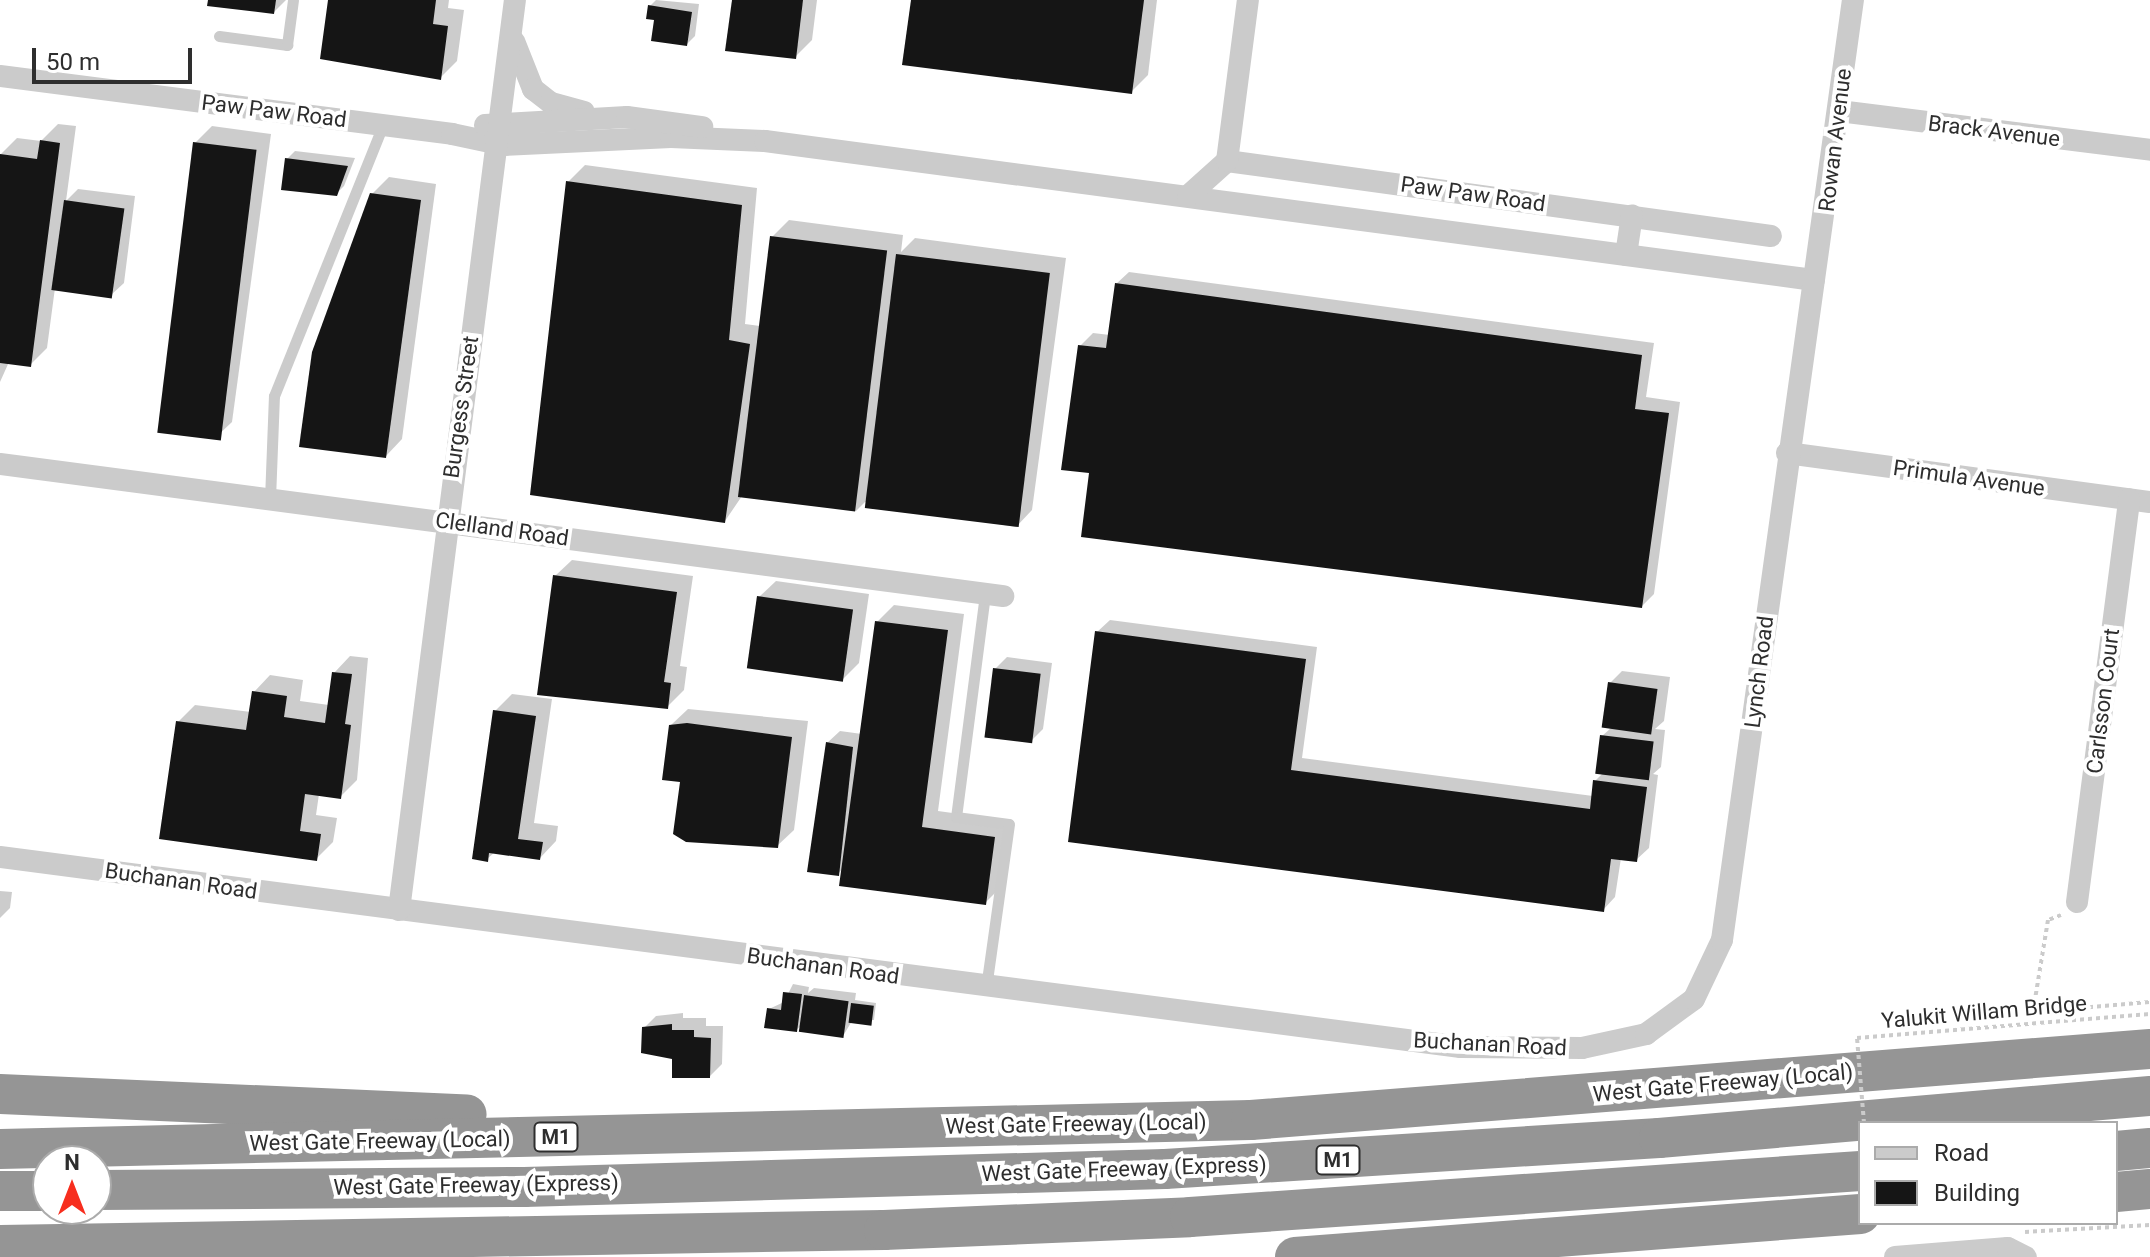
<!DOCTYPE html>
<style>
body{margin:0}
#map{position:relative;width:2150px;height:1257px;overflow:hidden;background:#fff;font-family:Roboto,sans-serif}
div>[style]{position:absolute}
.shadow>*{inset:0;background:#0003}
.building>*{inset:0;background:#151515;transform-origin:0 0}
.path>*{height:4px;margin-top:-2px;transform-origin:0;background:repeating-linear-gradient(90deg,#cbcbcb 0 4px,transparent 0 8px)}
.lane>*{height:11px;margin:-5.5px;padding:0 5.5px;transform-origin:5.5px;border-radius:5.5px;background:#cbcbcb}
.street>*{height:22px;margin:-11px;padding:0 11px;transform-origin:11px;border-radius:11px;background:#cbcbcb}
.highway>*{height:40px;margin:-20px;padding:0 20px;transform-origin:20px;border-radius:20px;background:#959595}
.path-bridge>*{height:4px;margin-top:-2px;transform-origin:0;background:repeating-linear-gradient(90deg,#cbcbcb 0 4px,transparent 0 8px)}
span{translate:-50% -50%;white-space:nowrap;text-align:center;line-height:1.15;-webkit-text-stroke:8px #fff;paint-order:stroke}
.shield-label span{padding:2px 6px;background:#fff;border:2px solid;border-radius:6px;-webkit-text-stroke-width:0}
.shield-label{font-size:20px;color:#2e2e2e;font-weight:700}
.street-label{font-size:22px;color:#2e2e2e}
.legend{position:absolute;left:1858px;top:1121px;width:260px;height:104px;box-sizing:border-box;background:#fff;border:2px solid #ababab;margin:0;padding:10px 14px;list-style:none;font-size:24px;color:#2e2e2e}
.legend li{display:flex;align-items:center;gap:16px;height:40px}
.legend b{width:40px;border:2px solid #ababab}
.north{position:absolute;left:32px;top:1145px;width:80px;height:80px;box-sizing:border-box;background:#fff;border:2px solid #ababab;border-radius:50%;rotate:0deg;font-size:22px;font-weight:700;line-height:32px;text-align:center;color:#2e2e2e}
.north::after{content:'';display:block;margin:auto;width:28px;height:36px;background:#f72e1e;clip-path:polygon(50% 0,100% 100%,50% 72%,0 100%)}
.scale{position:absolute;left:32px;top:48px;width:160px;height:36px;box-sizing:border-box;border:4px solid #2e2e2e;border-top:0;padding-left:10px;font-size:24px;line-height:28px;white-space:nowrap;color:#2e2e2e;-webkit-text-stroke:6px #fff;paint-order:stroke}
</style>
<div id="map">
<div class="shadow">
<div style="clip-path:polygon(210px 0,286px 0,274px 12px)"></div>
<div style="clip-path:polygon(330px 0,449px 0,448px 8px,464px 10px,457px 61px,440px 78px)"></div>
<div style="clip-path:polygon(656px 0,699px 4px,695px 36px,687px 44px,657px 18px,650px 6px)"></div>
<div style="clip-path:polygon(734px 0,817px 0,812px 40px,795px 57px)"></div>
<div style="clip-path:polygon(913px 0,1157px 0,1148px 75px,1131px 92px)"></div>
<div style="clip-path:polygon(58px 124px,76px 126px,66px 201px,78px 189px,135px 196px,124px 283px,111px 295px,55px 288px,47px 348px,31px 364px,9px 362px,0 382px,0 155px,17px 138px,41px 141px)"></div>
<div style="clip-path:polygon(212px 126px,271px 134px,232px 422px,215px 438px,195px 143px)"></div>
<div style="clip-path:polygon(295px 151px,355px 158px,344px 186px,336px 194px,287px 159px)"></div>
<div style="clip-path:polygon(585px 165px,757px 188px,745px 324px,760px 326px,772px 237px,789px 220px,903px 235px,901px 252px,915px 238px,1066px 258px,1032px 510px,1016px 527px,865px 502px,856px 511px,742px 496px,725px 521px,568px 182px)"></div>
<div style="clip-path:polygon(389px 177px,436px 184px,402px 439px,386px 456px,372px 194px)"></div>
<div style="clip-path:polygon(1129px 272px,1654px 343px,1646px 397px,1680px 402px,1654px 594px,1642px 606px,1092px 472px,1080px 346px,1093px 333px,1110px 335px,1116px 284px)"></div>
<div style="clip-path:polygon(572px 560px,693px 576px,680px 666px,687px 667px,684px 690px,667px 707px,539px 693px,555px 576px)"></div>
<div style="clip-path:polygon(776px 581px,869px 594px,859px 663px,842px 680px,759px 597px)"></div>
<div style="clip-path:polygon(894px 605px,964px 614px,938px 811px,1011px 821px,1002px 886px,985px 903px,843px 868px,838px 874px,827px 743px,840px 731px,862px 734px,877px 622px)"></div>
<div style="clip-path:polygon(1110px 620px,1317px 647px,1302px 758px,1593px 796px,1595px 781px,1603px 773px,1602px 736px,1611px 728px,1610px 683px,1622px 671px,1670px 677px,1664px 721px,1655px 729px,1665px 730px,1661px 767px,1653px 774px,1658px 775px,1649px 848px,1636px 860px,1621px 858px,1615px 897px,1603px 910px,1070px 841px,1097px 632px)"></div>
<div style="clip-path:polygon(350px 656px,368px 658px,357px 780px,340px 797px,319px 794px,316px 815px,337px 818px,333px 842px,316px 859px,178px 722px,195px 705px,251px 712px,254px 692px,270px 675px,303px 680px,300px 701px,329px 705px,334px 673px)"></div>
<div style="clip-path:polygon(1007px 657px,1052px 663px,1043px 729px,1031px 741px,995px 669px)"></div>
<div style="clip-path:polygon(512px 694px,552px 699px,534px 823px,558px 826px,556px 841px,540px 858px,495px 852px,487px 859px,495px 711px)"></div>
<div style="clip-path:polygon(688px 709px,808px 721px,794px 830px,777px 846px,682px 781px,671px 725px)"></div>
<div style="clip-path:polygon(0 891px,12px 892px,10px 908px,0 918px)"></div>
<div style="clip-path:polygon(793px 984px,809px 987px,808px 993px,814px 988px,856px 993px,855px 1000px,876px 1003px,874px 1020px,852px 1021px,843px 1036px,802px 1025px,796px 1030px,769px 1009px,784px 1002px)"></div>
<div style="clip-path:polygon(683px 1013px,683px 1018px,706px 1018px,706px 1026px,723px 1026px,722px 1064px,710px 1076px,644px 1028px,656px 1016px)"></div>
</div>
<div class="building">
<div style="clip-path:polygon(208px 0,276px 0,274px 14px,207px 6px)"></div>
<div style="clip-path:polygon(328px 0,436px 0,433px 24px,448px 26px,441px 80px,320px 59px)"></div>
<div style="clip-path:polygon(732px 0,803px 0,796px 59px,725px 51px)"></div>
<div style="clip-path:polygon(911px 0,1144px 0,1132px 94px,902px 65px)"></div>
<div style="clip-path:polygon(648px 5px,692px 12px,687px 46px,651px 41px,654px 20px,646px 19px)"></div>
<div style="clip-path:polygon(40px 140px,60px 143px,31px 367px,0 363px,0 154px,37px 159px)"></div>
<div style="left:193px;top:142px;width:64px;height:293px;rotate:7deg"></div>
<div style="clip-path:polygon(285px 158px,348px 166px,337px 196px,281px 190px)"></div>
<div style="clip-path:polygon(566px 181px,742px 205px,729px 340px,750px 344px,725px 523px,530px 495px)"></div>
<div style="clip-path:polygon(370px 193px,421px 200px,386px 458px,299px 447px,312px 352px)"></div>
<div style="left:64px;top:200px;width:61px;height:91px;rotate:8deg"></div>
<div style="left:770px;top:236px;width:118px;height:263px;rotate:7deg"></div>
<div style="left:896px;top:254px;width:155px;height:256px;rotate:7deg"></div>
<div style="clip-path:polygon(1115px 283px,1642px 355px,1635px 409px,1669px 413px,1642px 608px,1081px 537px,1089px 473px,1061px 470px,1078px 345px,1106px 348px)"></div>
<div style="clip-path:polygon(553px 575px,677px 592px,664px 682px,671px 683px,668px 709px,537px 695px)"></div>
<div style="left:757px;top:596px;width:97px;height:73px;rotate:8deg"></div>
<div style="clip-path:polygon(875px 621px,948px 630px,922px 827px,995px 837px,986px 905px,839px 886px)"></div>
<div style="clip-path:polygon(1095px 631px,1306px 659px,1291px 770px,1590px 809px,1593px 780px,1647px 787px,1637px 862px,1611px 859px,1604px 912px,1068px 842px)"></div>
<div style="left:993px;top:668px;width:48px;height:70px;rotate:7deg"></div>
<div style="clip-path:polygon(332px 672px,352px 674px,345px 724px,351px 725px,341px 799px,305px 794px,300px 831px,321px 834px,317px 861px,159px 839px,176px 721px,246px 730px,252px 691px,287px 696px,284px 717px,325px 723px)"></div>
<div style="left:1608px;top:682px;width:50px;height:46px;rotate:8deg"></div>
<div style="clip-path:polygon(493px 710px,536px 716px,518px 839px,543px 842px,540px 860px,489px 853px,488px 862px,472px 859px)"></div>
<div style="clip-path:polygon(687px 723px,792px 737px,778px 848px,686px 842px,673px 834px,680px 782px,662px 780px,669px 725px)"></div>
<div style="left:1600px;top:735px;width:54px;height:39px;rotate:7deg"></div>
<div style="clip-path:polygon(826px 742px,853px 747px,839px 876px,807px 872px)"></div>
<div style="clip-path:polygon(783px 992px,802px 994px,797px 1032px,764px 1028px,767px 1008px,781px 1010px)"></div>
<div style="left:804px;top:995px;width:45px;height:37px;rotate:8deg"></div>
<div style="left:851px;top:1003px;width:23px;height:20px;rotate:7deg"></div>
<div style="clip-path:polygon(672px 1024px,672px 1030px,694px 1030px,694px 1037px,711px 1038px,710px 1078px,672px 1078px,672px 1059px,641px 1053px,642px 1027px)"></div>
</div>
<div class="path">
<div style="left:2061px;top:915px;width:14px;rotate:159deg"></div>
<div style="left:2048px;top:920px;width:93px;rotate:99.3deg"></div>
<div style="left:2033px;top:1012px;width:117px;rotate:-4.9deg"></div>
<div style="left:2025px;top:1232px;width:125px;rotate:-3.2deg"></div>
</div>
<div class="lane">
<div style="left:219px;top:36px;width:69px;rotate:7.5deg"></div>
<div style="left:287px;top:45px;width:45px;rotate:-82.4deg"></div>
<div style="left:270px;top:499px;width:103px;rotate:-87.8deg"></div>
<div style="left:274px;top:396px;width:292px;rotate:-68.1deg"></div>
<div style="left:985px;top:594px;width:225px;rotate:97.4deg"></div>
<div style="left:956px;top:817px;width:53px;rotate:7.5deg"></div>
<div style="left:1009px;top:824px;width:166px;rotate:98deg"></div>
</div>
<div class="street">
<div style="left:514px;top:41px;width:52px;rotate:68.4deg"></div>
<div style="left:533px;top:89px;width:23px;rotate:38deg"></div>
<div style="left:551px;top:103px;width:34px;rotate:15deg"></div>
<div style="left:0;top:76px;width:456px;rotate:7.3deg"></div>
<div style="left:452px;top:134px;width:53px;rotate:11.9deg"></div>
<div style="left:504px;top:145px;width:167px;rotate:-2.7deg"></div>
<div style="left:671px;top:137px;width:94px;rotate:2.4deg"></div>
<div style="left:765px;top:141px;width:1058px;rotate:7.55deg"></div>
<div style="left:1839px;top:111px;width:313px;rotate:7.1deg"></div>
<div style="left:485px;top:125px;width:142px;rotate:-3.2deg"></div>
<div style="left:627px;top:117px;width:76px;rotate:7.6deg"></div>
<div style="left:1227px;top:161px;width:549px;rotate:7.85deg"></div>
<div style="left:1188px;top:196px;width:52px;rotate:-41.9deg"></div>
<div style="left:1227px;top:161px;width:162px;rotate:-82.6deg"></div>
<div style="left:1626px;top:255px;width:40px;rotate:-81.5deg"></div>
<div style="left:1787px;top:453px;width:366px;rotate:7.7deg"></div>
<div style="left:0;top:464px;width:1012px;rotate:7.5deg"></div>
<div style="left:0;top:857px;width:1473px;rotate:7.41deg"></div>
<div style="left:1461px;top:1047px;width:121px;rotate:0.5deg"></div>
<div style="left:1582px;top:1048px;width:66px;rotate:-12.3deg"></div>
<div style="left:1646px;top:1034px;width:59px;rotate:-36.1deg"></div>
<div style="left:1694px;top:999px;width:65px;rotate:-64.6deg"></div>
<div style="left:1722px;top:940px;width:949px;rotate:-82.07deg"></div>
<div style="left:2077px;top:902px;width:406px;rotate:-82.6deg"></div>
<div style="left:399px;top:910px;width:917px;rotate:-82.74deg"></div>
<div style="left:1895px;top:1257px;width:113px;rotate:-4.6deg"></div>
<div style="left:2008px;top:1248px;width:20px;rotate:27deg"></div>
</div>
<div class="highway">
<div style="left:0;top:1094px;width:467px;rotate:2.5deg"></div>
<div style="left:0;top:1149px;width:1251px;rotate:-1.33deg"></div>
<div style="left:1251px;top:1120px;width:902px;rotate:-4.52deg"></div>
<div style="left:2116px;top:1151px;width:34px;rotate:-5deg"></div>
<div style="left:96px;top:1190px;width:428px;rotate:-0.4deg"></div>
<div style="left:524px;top:1187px;width:641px;rotate:-1.61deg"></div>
<div style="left:1165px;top:1169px;width:495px;rotate:-3.6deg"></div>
<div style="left:1659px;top:1138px;width:493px;rotate:-4.9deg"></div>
<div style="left:0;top:1191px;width:48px"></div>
<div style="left:2116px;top:1192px;width:34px;rotate:-5deg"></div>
<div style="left:0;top:1245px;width:884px;rotate:-0.97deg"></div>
<div style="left:884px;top:1230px;width:306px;rotate:-2.4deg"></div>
<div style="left:1190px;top:1217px;width:672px;rotate:-3.93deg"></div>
<div style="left:1295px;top:1257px;width:567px;rotate:-4.35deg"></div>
</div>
<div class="path-bridge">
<div style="left:1864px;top:1123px;width:85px;rotate:-94.7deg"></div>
<div style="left:1857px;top:1038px;width:294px;rotate:-4.7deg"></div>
</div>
<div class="shield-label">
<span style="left:556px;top:1137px">M1</span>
<span style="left:1338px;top:1160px">M1</span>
</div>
<div class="street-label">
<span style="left:274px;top:111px;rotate:7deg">Paw Paw Road</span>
<span style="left:1994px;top:131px;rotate:7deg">Brack Avenue</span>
<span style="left:1835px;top:140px;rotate:-83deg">Rowan Avenue</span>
<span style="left:1473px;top:194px;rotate:8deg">Paw Paw Road</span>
<span style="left:461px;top:407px;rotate:-82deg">Burgess Street</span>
<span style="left:1969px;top:478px;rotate:8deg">Primula Avenue</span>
<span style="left:502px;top:529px;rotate:8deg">Clelland Road</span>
<span style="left:1759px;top:672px;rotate:-83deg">Lynch Road</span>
<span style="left:2103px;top:701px;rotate:-83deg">Carlsson Court</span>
<span style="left:181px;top:881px;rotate:8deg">Buchanan Road</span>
<span style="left:823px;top:966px;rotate:8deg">Buchanan Road</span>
<span style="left:1984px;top:1012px;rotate:-5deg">Yalukit Willam Bridge</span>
<span style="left:1490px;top:1044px;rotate:3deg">Buchanan Road</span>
<span style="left:1723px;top:1083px;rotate:-5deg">West Gate Freeway (Local)</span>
<span style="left:1076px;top:1124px;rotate:-1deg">West Gate Freeway (Local)</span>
<span style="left:380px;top:1141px;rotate:-1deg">West Gate Freeway (Local)</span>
<span style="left:1124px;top:1169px;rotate:-2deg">West Gate Freeway (Express)</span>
<span style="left:476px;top:1185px;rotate:-1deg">West Gate Freeway (Express)</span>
</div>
<ul class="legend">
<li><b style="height:10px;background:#cbcbcb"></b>Road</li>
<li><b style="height:22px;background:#151515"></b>Building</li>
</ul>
<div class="north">N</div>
<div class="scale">50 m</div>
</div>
